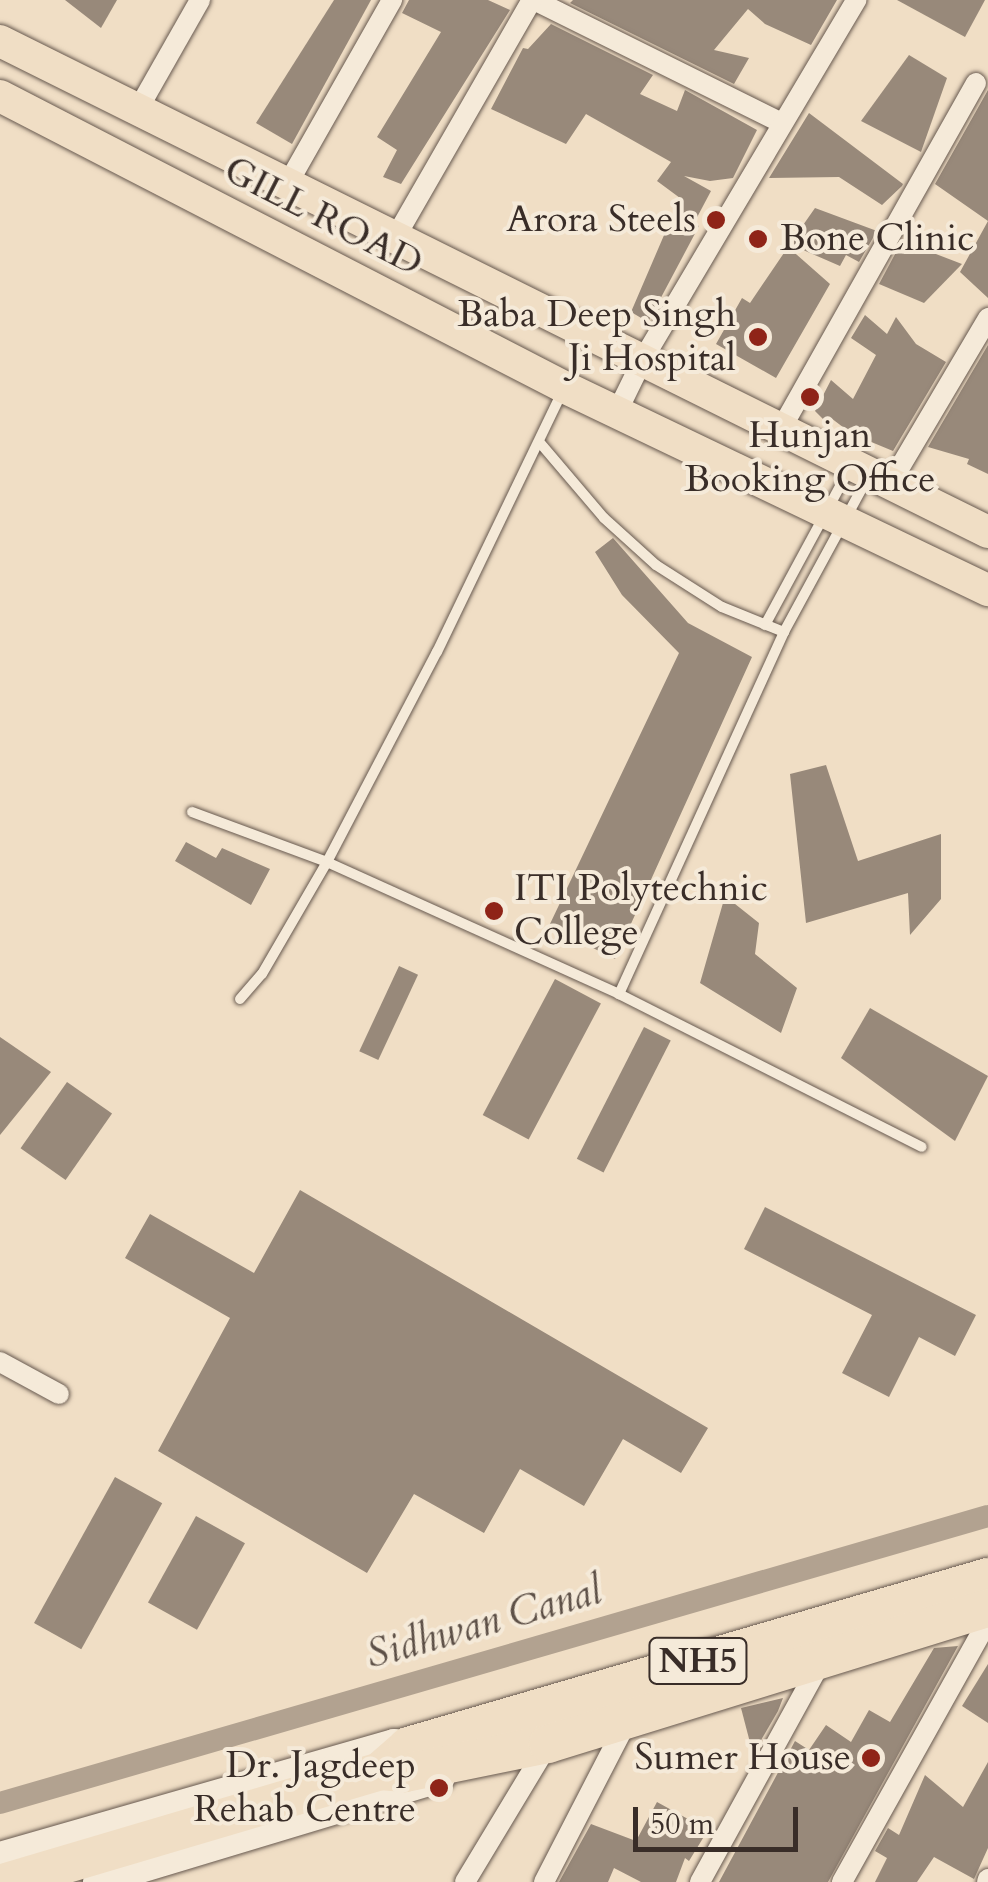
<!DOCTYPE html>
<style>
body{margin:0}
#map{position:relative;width:988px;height:1882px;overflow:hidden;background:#f0dec5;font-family:Cardo,serif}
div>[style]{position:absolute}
.canal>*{height:22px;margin:-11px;padding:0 11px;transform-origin:11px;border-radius:11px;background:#b2a290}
.building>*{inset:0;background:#98897a;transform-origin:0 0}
.roads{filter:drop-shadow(0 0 2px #67594f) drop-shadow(0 0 2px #67594f)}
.lane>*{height:10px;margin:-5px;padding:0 5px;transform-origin:5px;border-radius:5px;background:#f5ead9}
.street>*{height:20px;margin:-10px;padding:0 10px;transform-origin:10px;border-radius:10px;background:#f5ead9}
.secondary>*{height:28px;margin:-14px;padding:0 14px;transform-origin:14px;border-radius:14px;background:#f5ead9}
.primary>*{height:32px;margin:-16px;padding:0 16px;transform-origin:16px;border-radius:16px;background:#f0dec5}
.highway>*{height:38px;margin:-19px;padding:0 19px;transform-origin:19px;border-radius:19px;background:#f0dec5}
.dots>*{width:28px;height:28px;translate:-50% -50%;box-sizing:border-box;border:5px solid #f5ead9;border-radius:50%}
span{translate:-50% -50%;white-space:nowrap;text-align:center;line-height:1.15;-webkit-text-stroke:8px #f5ead9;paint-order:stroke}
.shield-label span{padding:2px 8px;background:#f5ead9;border:2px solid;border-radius:8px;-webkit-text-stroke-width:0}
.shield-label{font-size:35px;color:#392d28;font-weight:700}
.street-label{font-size:38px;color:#392d28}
.poi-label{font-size:38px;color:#392d28}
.right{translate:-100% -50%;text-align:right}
.left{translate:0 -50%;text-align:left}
.water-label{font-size:40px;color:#5d5047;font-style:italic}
.scale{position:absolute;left:633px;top:1807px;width:165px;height:45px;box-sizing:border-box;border:5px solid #392d28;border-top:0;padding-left:12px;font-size:30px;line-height:35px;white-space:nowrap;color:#392d28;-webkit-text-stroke:8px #f5ead9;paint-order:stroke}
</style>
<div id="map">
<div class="canal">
<div style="left:0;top:1803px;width:1029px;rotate:-16.2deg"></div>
</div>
<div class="building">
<div style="clip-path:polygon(65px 0,117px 0,101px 28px)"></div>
<div style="clip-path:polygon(334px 0,371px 0,292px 144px,256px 123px)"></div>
<div style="clip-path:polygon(409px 0,488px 0,510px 10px,401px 184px,383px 177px,397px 150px,377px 137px,441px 32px,402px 13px)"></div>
<div style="clip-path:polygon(573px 0,837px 0,811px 45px,765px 24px,748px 9px,714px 50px,749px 58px,734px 84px,570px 3px)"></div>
<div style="clip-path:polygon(897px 0,985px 0,965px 37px)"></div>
<div style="clip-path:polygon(551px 24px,653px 75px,640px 94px,677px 111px,685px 90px,757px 130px,733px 178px,710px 181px,684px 176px,711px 191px,694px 223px,699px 226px,648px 322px,631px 312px,680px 198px,657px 181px,671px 162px,586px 114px,566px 144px,491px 109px,523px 48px,528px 49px)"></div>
<div style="clip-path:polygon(909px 55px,947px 78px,921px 152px,861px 121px)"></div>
<div style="clip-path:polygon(988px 90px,988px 298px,960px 272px,988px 221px,935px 184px)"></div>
<div style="clip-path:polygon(809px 113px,903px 184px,902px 186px,882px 205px,839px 177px,769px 178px)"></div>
<div style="clip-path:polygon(815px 208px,877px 231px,859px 262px,846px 255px,840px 266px,794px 246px,794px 238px)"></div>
<div style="clip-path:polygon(902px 241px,962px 264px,924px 303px,879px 284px)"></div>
<div style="clip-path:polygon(788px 247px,830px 284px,776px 378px,716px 344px,742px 298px,750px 303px)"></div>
<div style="clip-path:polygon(865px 315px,887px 334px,896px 317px,916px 344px,946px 362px,893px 451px,852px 434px,831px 418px,828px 424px,815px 411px,831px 380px,853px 399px,876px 355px,851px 338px)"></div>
<div style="clip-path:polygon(988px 345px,988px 474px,967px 464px,969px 459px,928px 447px)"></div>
<div style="clip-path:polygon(613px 538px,688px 623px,752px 657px,615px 959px,549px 926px,679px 653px,622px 595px,595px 552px)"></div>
<div style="clip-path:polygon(826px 765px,858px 861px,941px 834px,941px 899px,910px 935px,908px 893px,806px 923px,790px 774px)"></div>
<div style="clip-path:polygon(186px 842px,216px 858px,222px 848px,270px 869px,251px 905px,175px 861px)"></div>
<div style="clip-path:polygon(725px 896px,759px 923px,755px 954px,797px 988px,781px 1033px,700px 983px)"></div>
<div style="left:399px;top:966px;width:21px;height:94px;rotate:25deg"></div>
<div style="left:555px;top:979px;width:52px;height:154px;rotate:28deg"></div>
<div style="clip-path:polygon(870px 1008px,988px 1076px,955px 1141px,841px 1058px)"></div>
<div style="left:644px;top:1027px;width:30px;height:148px;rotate:27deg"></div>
<div style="clip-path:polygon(0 1037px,51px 1072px,0 1135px)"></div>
<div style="left:67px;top:1082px;width:55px;height:81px;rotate:35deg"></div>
<div style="clip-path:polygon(300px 1190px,708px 1428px,681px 1473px,623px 1439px,584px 1506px,520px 1469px,484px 1533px,414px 1494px,367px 1573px,158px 1451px,230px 1318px,125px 1258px,150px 1214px,254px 1273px)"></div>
<div style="clip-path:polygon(765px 1207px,976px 1315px,955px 1356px,919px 1337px,889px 1397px,842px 1373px,872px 1315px,744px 1249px)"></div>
<div style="left:115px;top:1477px;width:54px;height:167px;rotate:29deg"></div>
<div style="left:196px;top:1516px;width:56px;height:99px;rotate:29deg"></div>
<div style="clip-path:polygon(958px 1646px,828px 1882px,719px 1882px,795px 1741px,809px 1750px,826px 1725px,851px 1742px,869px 1710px,890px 1722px,934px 1648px)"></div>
<div style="clip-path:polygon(988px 1664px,988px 1723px,962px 1706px)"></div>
<div style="clip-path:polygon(783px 1698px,778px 1711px,753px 1754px,741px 1708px)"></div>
<div style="clip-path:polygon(988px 1762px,988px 1848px,974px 1879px,934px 1857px,917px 1882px,875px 1882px,887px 1858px,875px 1851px,888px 1828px,899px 1835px,925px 1775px,963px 1807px)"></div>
<div style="clip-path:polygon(657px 1802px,708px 1830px,689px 1861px,685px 1858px,676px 1882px,641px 1882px,614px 1868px,608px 1882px,559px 1882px,591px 1824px,636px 1841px)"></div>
</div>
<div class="roads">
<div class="lane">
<div style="left:541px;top:444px;width:97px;rotate:49.6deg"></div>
<div style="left:604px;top:518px;width:70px;rotate:42.1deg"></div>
<div style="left:656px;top:565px;width:78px;rotate:32.5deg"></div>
<div style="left:722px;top:607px;width:67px;rotate:22deg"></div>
<div style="left:867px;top:479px;width:174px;rotate:118.5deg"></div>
<div style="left:784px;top:632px;width:398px;rotate:114.5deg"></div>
<div style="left:619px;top:994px;width:339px;rotate:26.8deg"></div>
<div style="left:765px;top:625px;width:179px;rotate:-61.6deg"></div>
<div style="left:192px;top:812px;width:144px;rotate:20.3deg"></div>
<div style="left:327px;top:862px;width:320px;rotate:24.3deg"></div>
<div style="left:240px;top:999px;width:33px;rotate:-49deg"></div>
<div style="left:262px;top:974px;width:129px;rotate:-59.9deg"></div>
<div style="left:327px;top:862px;width:237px;rotate:-62.4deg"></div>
<div style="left:437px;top:652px;width:288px;rotate:-64.3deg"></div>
</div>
<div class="street">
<div style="left:534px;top:0;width:277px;rotate:26.4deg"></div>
<div style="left:137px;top:111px;width:128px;rotate:-60.4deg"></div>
<div style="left:287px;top:185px;width:213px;rotate:-60.4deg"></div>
<div style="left:395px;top:238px;width:275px;rotate:-60.1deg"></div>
<div style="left:617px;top:412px;width:57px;rotate:-63.9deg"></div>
<div style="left:642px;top:361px;width:420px;rotate:-59.3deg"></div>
<div style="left:781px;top:429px;width:397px;rotate:-60.6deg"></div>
<div style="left:890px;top:484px;width:193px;rotate:-59.4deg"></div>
<div style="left:0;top:1362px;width:67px;rotate:28.5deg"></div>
<div style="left:465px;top:1882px;width:159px;rotate:-58.9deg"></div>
<div style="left:544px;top:1882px;width:183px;rotate:-62.7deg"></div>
<div style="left:700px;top:1882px;width:256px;rotate:-61.2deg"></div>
<div style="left:842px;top:1882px;width:299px;rotate:-60.8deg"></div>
<div style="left:987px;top:1882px;width:3px;rotate:-72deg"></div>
</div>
<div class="secondary">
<div style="left:0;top:1856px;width:410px;rotate:-16deg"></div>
<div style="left:394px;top:1743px;width:14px;rotate:12deg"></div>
<div style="left:97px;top:1882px;width:359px;rotate:-16.8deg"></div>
</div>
<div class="primary">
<div style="left:0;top:41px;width:1103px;rotate:26.43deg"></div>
<div style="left:0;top:96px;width:635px;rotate:27.29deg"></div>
<div style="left:564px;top:387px;width:470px;rotate:25.6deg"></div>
</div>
<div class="highway">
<div style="left:382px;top:1769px;width:35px;rotate:-41deg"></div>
<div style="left:408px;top:1746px;width:604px;rotate:-16.25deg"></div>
<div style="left:6px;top:1882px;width:390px;rotate:-16.5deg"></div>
<div style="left:380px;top:1771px;width:25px;rotate:5deg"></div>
<div style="left:405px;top:1773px;width:146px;rotate:-11.5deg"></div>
<div style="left:548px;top:1744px;width:461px;rotate:-17.2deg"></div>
</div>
</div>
<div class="dots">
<div style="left:716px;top:220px;background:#8f2418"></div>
<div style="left:758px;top:239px;background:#8f2418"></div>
<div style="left:758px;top:337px;background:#8f2418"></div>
<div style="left:810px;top:397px;background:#8f2418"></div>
<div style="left:494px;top:911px;background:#8f2418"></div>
<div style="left:871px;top:1758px;background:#8f2418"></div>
<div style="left:439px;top:1788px;background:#8f2418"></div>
</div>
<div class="shield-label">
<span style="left:698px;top:1661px">NH5</span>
</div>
<div class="street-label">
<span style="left:323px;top:217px;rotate:27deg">GILL ROAD</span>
</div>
<div class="poi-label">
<span class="right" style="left:696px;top:220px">Arora Steels</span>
<span class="left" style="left:780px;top:239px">Bone Clinic</span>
<span class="right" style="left:736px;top:337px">Baba Deep Singh<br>Ji Hospital</span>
<span style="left:810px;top:458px">Hunjan<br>Booking Office</span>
<span class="left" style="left:514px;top:911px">ITI Polytechnic<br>College</span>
<span class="right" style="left:851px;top:1758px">Sumer House</span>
<span class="right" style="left:416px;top:1788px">Dr. Jagdeep<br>Rehab Centre</span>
</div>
<div class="water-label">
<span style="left:484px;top:1623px;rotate:-16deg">Sidhwan Canal</span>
</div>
<div class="scale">50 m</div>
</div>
